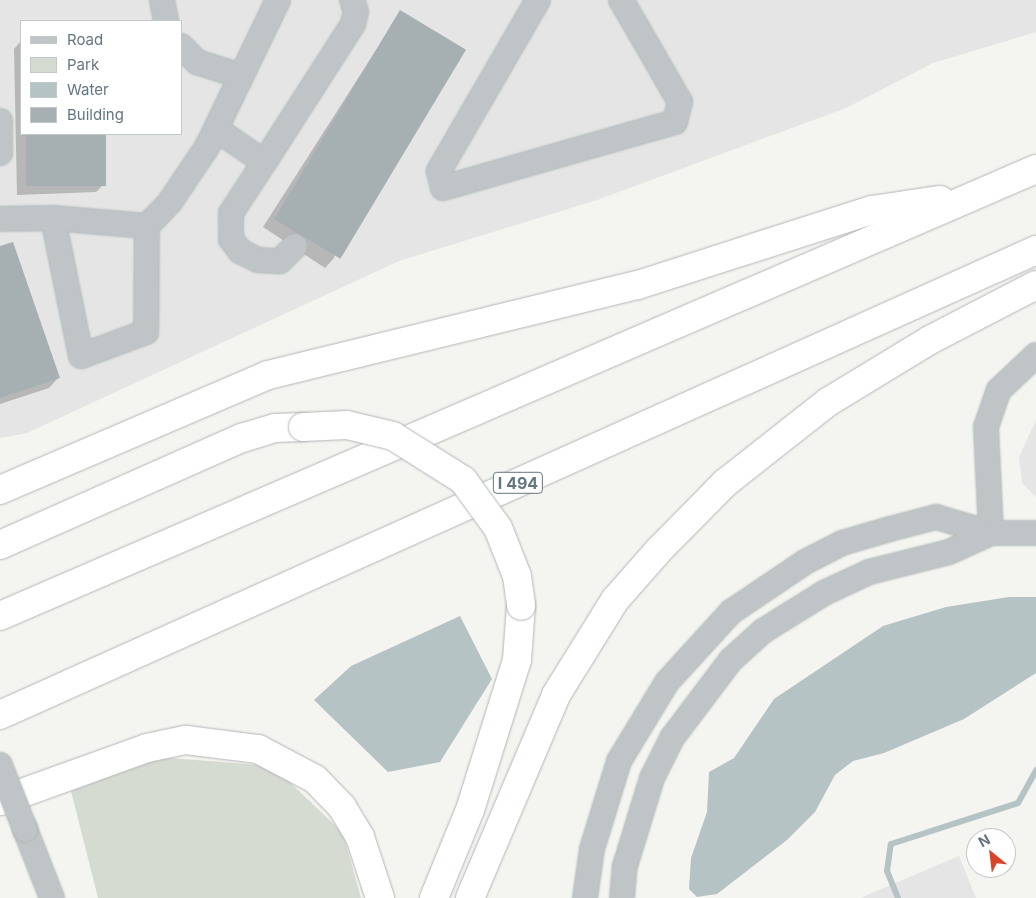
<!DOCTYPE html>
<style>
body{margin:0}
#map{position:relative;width:1036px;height:898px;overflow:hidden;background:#f4f4f0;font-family:Inter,sans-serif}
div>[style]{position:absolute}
.built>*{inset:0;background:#e4e5e4}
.green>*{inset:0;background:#d6dbd1}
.water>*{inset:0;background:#b6c3c5}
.shadow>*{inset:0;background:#0003}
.stream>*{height:6px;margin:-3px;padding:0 3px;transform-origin:3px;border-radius:3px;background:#b6c3c5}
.building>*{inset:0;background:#a6afb2;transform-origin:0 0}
.roads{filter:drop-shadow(0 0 1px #b2b6b8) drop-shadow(0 0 1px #b2b6b8)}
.minor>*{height:24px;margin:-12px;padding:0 12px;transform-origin:12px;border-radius:12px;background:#bfc4c6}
.highway>*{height:28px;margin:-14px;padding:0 14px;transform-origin:14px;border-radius:14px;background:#fff}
.bridges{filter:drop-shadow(0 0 1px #b2b6b8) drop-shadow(0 0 1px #b2b6b8)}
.minor-bridge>*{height:24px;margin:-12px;padding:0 12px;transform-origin:12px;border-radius:12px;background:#bfc4c6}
.highway-bridge>*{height:28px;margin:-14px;padding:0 14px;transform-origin:14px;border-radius:14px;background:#fff}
span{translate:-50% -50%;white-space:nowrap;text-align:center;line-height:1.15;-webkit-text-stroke:5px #fff;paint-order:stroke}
.shield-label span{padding:1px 4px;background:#fff;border:1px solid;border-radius:4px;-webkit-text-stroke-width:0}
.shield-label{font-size:16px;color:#647680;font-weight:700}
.legend{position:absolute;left:20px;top:20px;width:162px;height:115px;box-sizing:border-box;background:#fff;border:1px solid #c1c8cc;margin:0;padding:6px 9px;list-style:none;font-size:15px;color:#647680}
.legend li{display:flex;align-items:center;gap:10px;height:25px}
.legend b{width:25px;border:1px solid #c1c8cc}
.north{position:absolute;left:966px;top:828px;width:50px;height:50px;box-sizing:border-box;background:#fff;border:1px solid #c1c8cc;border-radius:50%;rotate:331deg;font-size:14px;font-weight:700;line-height:20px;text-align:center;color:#647680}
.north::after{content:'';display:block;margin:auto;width:18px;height:22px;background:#d9452b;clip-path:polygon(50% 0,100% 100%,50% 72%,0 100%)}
</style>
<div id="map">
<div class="built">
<div style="clip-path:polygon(evenodd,0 0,1036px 0,1036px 32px,933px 63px,846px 108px,597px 200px,399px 261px,27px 433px,0 438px,0 0,21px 21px,181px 21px,181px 134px,21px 134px,21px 21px)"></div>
<div style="clip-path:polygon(1036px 420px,1036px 497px,1022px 483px,1019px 457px)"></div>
<div style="clip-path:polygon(959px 856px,976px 898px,860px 898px)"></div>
</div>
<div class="green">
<div style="clip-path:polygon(158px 757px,273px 766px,343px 833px,361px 898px,98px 898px,71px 791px)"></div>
</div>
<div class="water">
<div style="clip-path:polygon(1009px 597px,1036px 597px,1036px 673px,964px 719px,884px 753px,853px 761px,835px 775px,815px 812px,787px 840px,717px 894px,697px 897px,689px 889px,691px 858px,707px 812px,709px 772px,734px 758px,774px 699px,883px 626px,946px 607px)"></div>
<div style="clip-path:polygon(460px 616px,492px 679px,440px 762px,388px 772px,314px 700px,351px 666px)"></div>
</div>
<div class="shadow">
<div style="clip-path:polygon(401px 11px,334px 258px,325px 268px,263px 227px)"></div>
<div style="clip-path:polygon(21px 41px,21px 134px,105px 134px,106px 182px,96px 192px,17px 195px,14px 49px)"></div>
<div style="clip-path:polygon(0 247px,58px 378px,49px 388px,0 404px)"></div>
</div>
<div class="stream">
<div style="left:898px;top:898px;width:29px;rotate:-112deg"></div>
<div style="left:887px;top:871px;width:27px;rotate:-82deg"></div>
<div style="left:891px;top:844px;width:133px;rotate:-17.9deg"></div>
<div style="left:1018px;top:803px;width:38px;rotate:-61deg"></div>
</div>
<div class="building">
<div style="left:400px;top:10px;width:77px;height:244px;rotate:31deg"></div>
<div style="left:26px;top:134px;width:80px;height:52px"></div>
<div style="clip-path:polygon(13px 242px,60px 378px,0 398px,0 246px)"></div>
</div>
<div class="roads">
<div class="minor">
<div style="left:162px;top:0;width:21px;rotate:79deg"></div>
<div style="left:538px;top:0;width:198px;rotate:120.1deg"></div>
<div style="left:439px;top:171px;width:17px;rotate:77deg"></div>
<div style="left:443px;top:188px;width:241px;rotate:-15.9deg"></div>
<div style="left:675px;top:122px;width:21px;rotate:-76deg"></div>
<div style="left:680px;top:102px;width:118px;rotate:-120deg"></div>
<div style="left:181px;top:46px;width:23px;rotate:45deg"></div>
<div style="left:197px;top:62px;width:46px;rotate:17.7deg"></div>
<div style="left:0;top:121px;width:32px;rotate:90deg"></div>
<div style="left:216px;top:129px;width:51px;rotate:34.6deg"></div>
<div style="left:258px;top:158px;width:9px"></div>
<div style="left:267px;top:158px;width:159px;rotate:-57.3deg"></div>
<div style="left:353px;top:24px;width:12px;rotate:-76deg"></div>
<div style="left:356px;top:12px;width:13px;rotate:-108deg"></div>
<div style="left:267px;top:158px;width:66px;rotate:123.2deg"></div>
<div style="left:231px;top:213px;width:26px;rotate:90deg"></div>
<div style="left:231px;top:239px;width:15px;rotate:53deg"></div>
<div style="left:240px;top:251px;width:20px;rotate:27deg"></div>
<div style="left:258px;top:260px;width:22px;rotate:3deg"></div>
<div style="left:280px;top:261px;width:21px;rotate:-45deg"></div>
<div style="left:0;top:219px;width:53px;rotate:-1.1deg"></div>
<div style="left:53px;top:218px;width:94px;rotate:4.9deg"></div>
<div style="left:147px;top:226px;width:106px;rotate:90.5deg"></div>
<div style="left:146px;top:332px;width:69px;rotate:159.7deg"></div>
<div style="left:81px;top:356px;width:141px;rotate:-101.5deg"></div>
<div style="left:147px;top:226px;width:33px;rotate:-46deg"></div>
<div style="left:170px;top:202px;width:66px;rotate:-56.1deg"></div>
<div style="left:207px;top:147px;width:163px;rotate:-64.2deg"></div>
<div style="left:991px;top:533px;width:106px;rotate:-92.7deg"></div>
<div style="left:986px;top:427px;width:39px;rotate:-71deg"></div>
<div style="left:999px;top:390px;width:51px;rotate:-43.4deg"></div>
<div style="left:25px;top:829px;width:74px;rotate:68.6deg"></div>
<div style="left:585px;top:898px;width:49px;rotate:-81.9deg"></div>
<div style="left:592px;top:849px;width:92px;rotate:-72.9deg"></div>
<div style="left:619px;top:761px;width:92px;rotate:-58.7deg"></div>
<div style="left:667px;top:682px;width:95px;rotate:-47.6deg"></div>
<div style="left:731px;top:612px;width:89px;rotate:-34deg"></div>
<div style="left:805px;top:562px;width:42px;rotate:-27.2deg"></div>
<div style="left:842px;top:543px;width:50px;rotate:-16.3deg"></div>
<div style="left:890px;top:529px;width:48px;rotate:-14.6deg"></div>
<div style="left:936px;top:517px;width:57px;rotate:16.2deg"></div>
<div style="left:991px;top:533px;width:45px"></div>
<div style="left:622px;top:898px;width:32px;rotate:-85deg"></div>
<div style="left:625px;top:866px;width:92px;rotate:-72.9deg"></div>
<div style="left:652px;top:778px;width:45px;rotate:-63.4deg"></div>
<div style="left:672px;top:738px;width:98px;rotate:-52.9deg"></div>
<div style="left:731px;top:660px;width:43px;rotate:-42.2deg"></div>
<div style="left:763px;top:631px;width:72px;rotate:-31.9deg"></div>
<div style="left:824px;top:593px;width:50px;rotate:-25deg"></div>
<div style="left:869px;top:572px;width:82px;rotate:-14deg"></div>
<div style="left:949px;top:552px;width:46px;rotate:-24.3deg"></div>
</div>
<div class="highway">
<div style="left:0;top:490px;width:292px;rotate:-23.2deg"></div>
<div style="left:268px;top:375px;width:381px;rotate:-13.7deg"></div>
<div style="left:638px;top:285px;width:246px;rotate:-17.8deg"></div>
<div style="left:872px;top:210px;width:69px;rotate:-8.4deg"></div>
<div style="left:0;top:545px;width:265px;rotate:-23.9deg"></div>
<div style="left:242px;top:438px;width:34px;rotate:-17deg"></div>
<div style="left:275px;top:428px;width:28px;rotate:-2deg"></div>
<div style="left:0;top:616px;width:1128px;rotate:-23.34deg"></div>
<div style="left:0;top:715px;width:1136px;rotate:-24.17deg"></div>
<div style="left:0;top:801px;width:156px;rotate:-19.8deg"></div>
<div style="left:147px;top:748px;width:40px;rotate:-12deg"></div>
<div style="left:186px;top:740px;width:73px;rotate:7.1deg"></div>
<div style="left:258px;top:749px;width:64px;rotate:27.8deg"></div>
<div style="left:315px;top:779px;width:39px;rotate:46deg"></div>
<div style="left:342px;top:807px;width:35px;rotate:59deg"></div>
<div style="left:360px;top:837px;width:64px;rotate:71.8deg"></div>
<div style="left:434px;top:898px;width:95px;rotate:-67.8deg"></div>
<div style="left:470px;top:810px;width:157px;rotate:-72.6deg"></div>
<div style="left:517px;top:660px;width:54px;rotate:-85.8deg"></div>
<div style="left:470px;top:898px;width:220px;rotate:-67deg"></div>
<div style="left:556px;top:695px;width:112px;rotate:-58.2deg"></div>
<div style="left:615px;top:600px;width:65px;rotate:-48.7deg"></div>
<div style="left:658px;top:551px;width:95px;rotate:-45.4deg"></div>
<div style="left:725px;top:483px;width:131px;rotate:-38.2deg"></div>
<div style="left:828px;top:402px;width:119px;rotate:-31.3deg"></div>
<div style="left:930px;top:340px;width:119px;rotate:-27.4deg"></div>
</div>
</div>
<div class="bridges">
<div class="minor-bridge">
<div style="left:0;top:765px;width:69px;rotate:68.7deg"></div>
</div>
<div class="highway-bridge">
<div style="left:303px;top:427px;width:44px;rotate:-2.6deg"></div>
<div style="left:347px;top:425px;width:47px;rotate:13.4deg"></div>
<div style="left:393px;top:436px;width:83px;rotate:32.2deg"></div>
<div style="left:463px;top:480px;width:59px;rotate:53.9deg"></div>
<div style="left:498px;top:528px;width:52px;rotate:68.4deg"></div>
<div style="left:517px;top:576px;width:30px;rotate:82deg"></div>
</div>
</div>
<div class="shield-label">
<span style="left:518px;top:483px">I 494</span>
</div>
<ul class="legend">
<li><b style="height:6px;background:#bfc4c6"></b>Road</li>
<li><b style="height:14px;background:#d6dbd1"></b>Park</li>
<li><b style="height:14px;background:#b6c3c5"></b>Water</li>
<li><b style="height:14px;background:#a6afb2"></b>Building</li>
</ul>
<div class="north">N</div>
</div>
